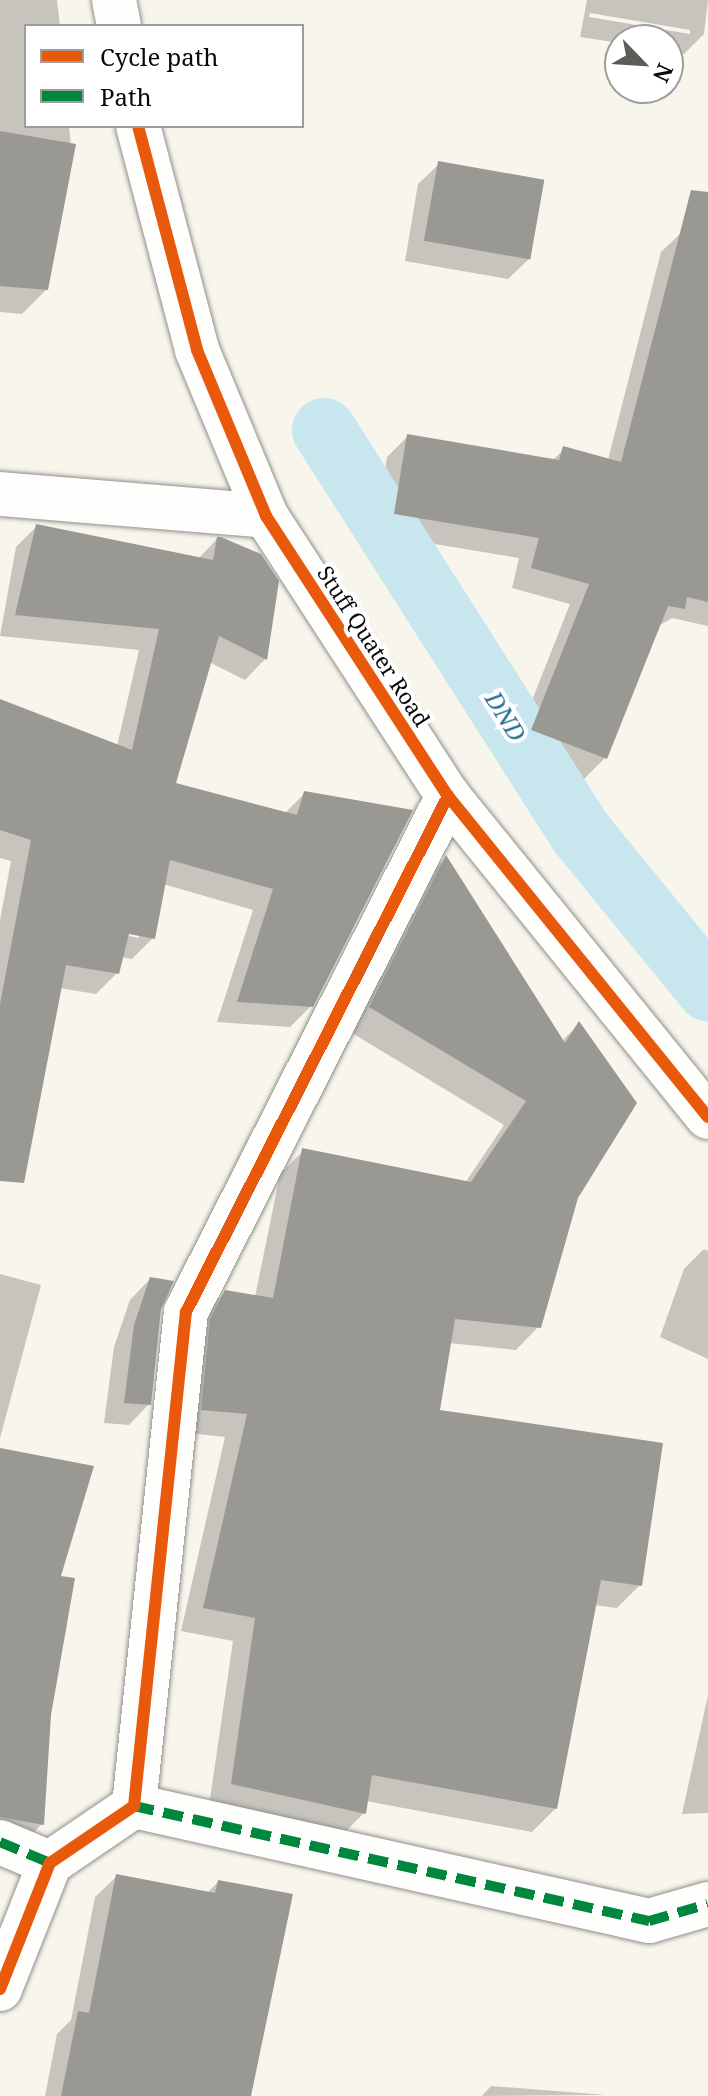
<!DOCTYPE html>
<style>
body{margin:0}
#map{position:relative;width:708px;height:2096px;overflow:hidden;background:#f8f5ed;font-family:"Noto Serif",serif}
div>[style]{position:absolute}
.shadow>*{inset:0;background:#0003}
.canal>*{height:64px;margin:-32px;padding:0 32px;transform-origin:32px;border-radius:32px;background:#c7e6ee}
.building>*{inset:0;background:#9a9893;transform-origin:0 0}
.roads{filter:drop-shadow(0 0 2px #918f8c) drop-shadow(0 0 2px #918f8c)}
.minor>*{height:44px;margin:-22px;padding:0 22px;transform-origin:22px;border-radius:22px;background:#fefefc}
.quiet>*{height:10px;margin-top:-5px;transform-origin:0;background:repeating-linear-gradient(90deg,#00873e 0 20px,transparent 0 30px)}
.cycleway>*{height:12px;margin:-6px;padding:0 6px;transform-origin:6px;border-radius:6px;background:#e8590c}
span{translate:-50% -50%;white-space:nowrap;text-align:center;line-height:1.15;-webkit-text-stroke:8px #fff;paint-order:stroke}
.street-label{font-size:22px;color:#090909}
.water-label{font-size:24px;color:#216b8d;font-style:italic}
.legend{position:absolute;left:24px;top:24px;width:280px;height:104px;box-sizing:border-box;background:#fff;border:2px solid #9d9d9d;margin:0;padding:10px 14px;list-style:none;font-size:24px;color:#090909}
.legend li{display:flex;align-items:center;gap:16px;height:40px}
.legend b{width:40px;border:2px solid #9d9d9d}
.north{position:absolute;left:604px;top:24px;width:80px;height:80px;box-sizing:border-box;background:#fff;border:2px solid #9d9d9d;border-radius:50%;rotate:115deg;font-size:22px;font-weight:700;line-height:32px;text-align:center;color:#090909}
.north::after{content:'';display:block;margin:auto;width:28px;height:36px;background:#5d5c59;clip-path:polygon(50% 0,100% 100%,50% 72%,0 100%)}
</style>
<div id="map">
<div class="shadow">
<div style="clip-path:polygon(0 0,57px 0,60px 26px,26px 26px,26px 126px,69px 126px,72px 157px,47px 289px,22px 314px,0 312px)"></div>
<div style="clip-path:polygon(evenodd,587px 0,708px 0,704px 34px,684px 54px,668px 52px,668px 40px,620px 43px,580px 37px,587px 0,590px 13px,690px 30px,690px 34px,589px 17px,590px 13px)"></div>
<div style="clip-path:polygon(439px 164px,529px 259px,508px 279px,405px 261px,418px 184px)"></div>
<div style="clip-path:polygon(682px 232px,708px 238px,708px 626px,672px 618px,657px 627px,605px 758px,584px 779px,512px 751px,570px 604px,512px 588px,519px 558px,375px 534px,387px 457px,408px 436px,552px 461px,564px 449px,608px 460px,661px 252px)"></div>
<div style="clip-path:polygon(evenodd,37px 526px,198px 559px,217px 539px,265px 659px,245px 680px,209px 662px,174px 784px,284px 814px,305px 793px,311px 1006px,290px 1027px,217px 1022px,253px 910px,163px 884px,153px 938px,132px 959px,121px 957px,117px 973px,96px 994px,59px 988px,0 1120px,0 920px,11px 861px,0 858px,0 701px,117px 746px,139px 650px,0 636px,16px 547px,37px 526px,119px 930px,139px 934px,139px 938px,119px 934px,119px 930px)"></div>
<div style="clip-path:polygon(446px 858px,561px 1042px,579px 1024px,576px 1197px,539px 1326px,516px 1350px,449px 1343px,438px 1412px,640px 1585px,617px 1608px,594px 1605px,556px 1808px,532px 1832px,366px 1801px,364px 1813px,341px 1836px,209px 1806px,233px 1641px,181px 1631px,225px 1437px,179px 1432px,203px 1315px,226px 1292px,255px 1297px,280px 1174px,303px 1151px,465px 1183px,504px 1125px,347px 1030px,423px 881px)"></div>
<div style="clip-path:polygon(704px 1249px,708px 1251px,708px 1359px,660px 1337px,684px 1269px)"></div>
<div style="clip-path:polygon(0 1274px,41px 1285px,0 1438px)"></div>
<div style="clip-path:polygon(150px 1279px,159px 1309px,149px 1404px,129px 1425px,104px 1423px,114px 1347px,130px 1300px)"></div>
<div style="clip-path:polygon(0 1450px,58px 1577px,42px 1824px,19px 1847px,0 1844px)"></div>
<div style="clip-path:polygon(708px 1695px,708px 1813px,682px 1814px)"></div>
<div style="clip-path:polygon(117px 1876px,207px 1893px,218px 1882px,250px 2096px,45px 2096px,57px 2034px,71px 2020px,95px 1897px)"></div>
<div style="clip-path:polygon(491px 2086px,606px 2095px,482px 2096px)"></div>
</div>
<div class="canal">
<div style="left:324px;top:430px;width:477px;rotate:57.5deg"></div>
<div style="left:580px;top:832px;width:203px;rotate:50.8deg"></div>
</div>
<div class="building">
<div style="clip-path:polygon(0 131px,76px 144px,48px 290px,0 286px)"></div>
<div style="left:438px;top:161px;width:108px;height:81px;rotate:10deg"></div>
<div style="clip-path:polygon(691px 190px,708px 192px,708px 602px,687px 597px,685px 609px,668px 606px,607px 759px,531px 730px,589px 584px,531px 568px,539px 538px,394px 514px,407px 434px,559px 460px,563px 446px,621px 462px)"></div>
<div style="clip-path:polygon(36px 524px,213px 560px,217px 537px,221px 537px,261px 554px,279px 581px,267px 660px,219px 636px,176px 783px,297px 815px,304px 791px,413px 810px,313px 1007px,237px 1002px,273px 889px,170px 860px,155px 939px,129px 934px,119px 974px,66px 965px,24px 1183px,0 1181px,0 1004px,31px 840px,0 830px,0 699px,132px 750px,159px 629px,15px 615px)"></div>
<div style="clip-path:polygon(446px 855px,565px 1043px,579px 1021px,637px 1103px,578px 1198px,541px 1328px,455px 1319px,440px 1410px,663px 1443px,642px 1586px,601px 1580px,557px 1809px,372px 1775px,366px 1814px,231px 1784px,255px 1618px,203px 1608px,247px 1414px,201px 1410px,210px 1319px,225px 1290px,273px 1298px,302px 1148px,471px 1182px,526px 1101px,369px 1007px)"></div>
<div style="clip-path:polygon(150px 1277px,174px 1281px,161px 1309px,151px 1405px,124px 1403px,134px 1325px)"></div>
<div style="clip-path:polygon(0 1448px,94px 1466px,61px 1576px,75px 1578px,51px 1715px,44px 1825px,0 1817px)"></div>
<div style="clip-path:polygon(116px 1874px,215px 1893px,218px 1880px,293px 1894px,251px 2096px,61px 2096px,78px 2011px,89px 2013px)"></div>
</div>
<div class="roads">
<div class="minor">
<div style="left:114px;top:0;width:26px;rotate:79deg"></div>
<div style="left:138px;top:126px;width:232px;rotate:75.2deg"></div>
<div style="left:197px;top:350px;width:180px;rotate:67.4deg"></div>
<div style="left:266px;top:516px;width:334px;rotate:57deg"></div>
<div style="left:448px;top:796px;width:413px;rotate:51deg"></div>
<div style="left:0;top:494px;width:267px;rotate:4.7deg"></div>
<div style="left:134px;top:1806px;width:528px;rotate:12.59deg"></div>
<div style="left:649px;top:1921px;width:61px;rotate:-16.1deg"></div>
<div style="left:0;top:1842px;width:54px;rotate:22.8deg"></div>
<div style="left:0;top:1989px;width:136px;rotate:-68.4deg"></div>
<div style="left:50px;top:1863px;width:102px;rotate:-34.2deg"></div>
<div style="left:134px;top:1806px;width:497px;rotate:-84deg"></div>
<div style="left:186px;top:1312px;width:579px;rotate:-63.08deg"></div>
</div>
</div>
<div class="quiet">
<div style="left:134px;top:1806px;width:528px;rotate:12.59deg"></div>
<div style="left:649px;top:1921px;width:61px;rotate:-16.1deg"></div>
<div style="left:0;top:1842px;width:54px;rotate:22.8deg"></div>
</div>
<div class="cycleway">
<div style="left:138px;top:126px;width:232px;rotate:75.2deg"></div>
<div style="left:197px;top:350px;width:180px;rotate:67.4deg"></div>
<div style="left:266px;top:516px;width:334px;rotate:57deg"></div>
<div style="left:448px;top:796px;width:413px;rotate:51deg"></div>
<div style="left:0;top:1989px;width:136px;rotate:-68.4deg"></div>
<div style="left:50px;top:1863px;width:102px;rotate:-34.2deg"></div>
<div style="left:134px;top:1806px;width:497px;rotate:-84deg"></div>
<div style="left:186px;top:1312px;width:579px;rotate:-63.08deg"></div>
</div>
<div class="street-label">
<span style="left:374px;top:646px;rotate:57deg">Stuff Quater Road</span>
</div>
<div class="water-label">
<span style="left:506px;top:716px;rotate:58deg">DND</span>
</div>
<ul class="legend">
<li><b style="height:10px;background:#e8590c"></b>Cycle path</li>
<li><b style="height:10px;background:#00873e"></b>Path</li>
</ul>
<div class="north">N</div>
</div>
